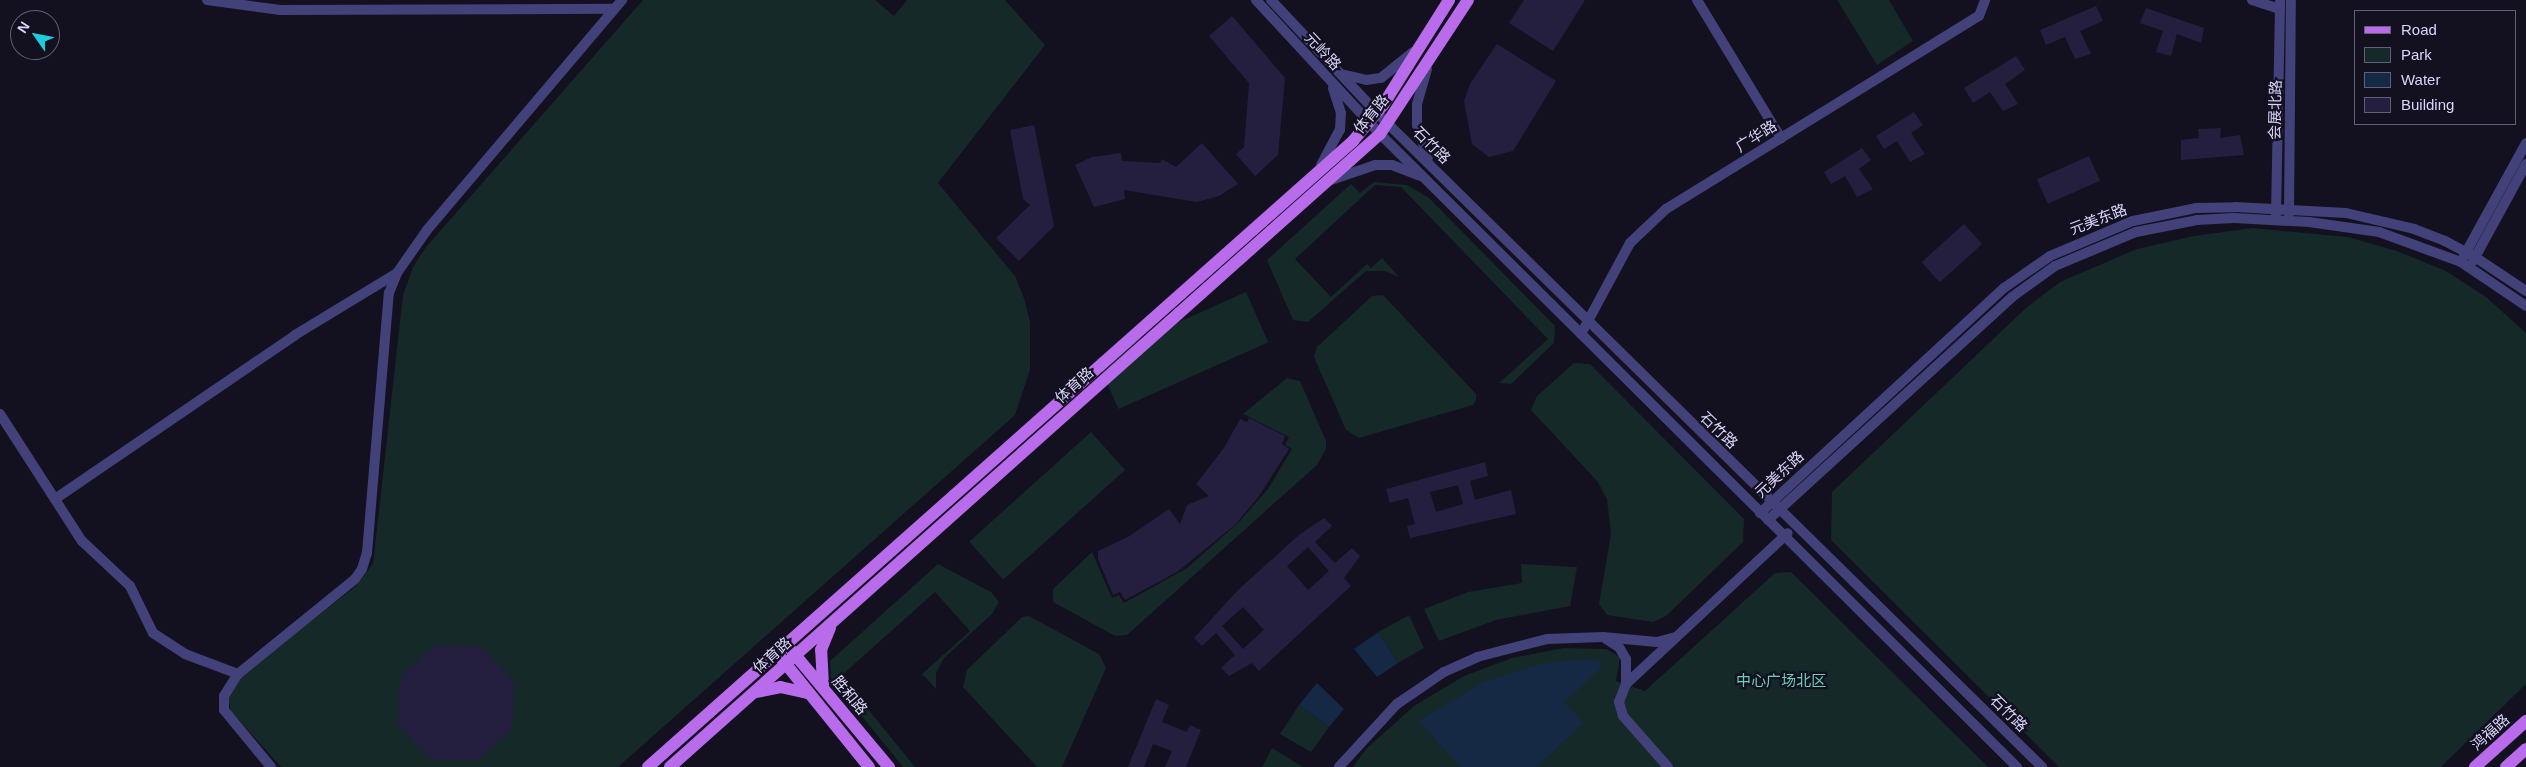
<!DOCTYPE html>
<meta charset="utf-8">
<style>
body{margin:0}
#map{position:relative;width:2526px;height:767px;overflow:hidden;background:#131020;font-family:Arial,"Noto Sans SC",sans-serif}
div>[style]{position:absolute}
.green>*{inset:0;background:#142928;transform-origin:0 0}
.water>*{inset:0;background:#162944}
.building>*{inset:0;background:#251f3f;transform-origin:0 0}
.minor>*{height:10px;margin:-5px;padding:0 5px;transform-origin:5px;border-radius:5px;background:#424179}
.major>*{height:12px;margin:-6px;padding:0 6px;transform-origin:6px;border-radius:6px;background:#b86beb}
span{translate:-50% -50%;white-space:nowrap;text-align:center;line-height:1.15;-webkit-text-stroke:4.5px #131020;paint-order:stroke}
.street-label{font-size:15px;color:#d8d5f9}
.park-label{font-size:15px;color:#6bcfb4}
.legend{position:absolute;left:2354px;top:10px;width:162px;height:115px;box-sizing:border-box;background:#131020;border:1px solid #625f77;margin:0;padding:6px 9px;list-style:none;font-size:15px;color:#d8d5f9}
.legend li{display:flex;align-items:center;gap:10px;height:25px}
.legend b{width:25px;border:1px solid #625f77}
.north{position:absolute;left:10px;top:10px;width:50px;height:50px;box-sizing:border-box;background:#131020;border:1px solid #625f77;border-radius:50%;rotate:303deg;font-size:14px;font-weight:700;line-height:20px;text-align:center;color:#d8d5f9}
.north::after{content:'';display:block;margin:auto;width:18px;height:22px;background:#1ecddc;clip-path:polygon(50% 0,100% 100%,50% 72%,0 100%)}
</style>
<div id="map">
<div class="green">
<div style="clip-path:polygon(643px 0,875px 0,894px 16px,907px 0,1005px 0,1045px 45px,938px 183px,1015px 276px,1024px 298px,1030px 322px,1030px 370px,1015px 415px,618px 767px,281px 767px,231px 711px,228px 698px,238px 677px,355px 587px,373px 564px,403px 295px,413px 267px,426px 247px)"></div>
<div style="clip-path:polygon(1837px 0,1889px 0,1913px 41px,1877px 65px)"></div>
<div style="clip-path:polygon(1374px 182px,1407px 185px,1429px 198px,1555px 326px,1554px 343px,1511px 384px,1499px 383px,1548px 339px,1401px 187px,1375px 185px,1295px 259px,1331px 297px,1367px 264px,1371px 268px,1382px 258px,1399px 277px,1385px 271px,1366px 271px,1308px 322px,1293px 320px,1267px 260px,1351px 184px,1360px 193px)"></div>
<div style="clip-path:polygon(2252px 228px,2348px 237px,2397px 251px,2446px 271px,2486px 297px,2526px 333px,2526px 684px,2441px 767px,2059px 767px,1831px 540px,1832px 492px,2027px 307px,2060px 282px,2137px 249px,2194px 236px)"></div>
<div style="left:1246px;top:292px;width:55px;height:164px;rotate:66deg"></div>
<div style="clip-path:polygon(1383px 295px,1476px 394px,1476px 400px,1473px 405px,1359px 438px,1346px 430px,1314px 357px,1317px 347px,1372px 296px)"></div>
<div style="clip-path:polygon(1574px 363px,1590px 364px,1744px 519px,1743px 542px,1666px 616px,1653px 622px,1607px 615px,1599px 604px,1611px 534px,1607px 500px,1598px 482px,1531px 410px,1537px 396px)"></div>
<div style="clip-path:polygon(1287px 378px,1300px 381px,1326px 441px,1326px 449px,1317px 465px,1127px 635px,1115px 636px,1053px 602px,1053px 589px,1092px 552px,1112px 598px,1119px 595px,1124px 603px,1187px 568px,1238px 523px,1268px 489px,1292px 449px,1285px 445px,1289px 437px,1243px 414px)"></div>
<div style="left:1091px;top:432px;width:51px;height:164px;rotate:48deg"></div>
<div style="clip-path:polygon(938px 564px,991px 592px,999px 602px,992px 614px,944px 658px,936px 673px,936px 689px,922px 674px,970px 631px,935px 592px,841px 676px,915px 767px,903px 767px,831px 678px,830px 661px)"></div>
<div style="clip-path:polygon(1521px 564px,1577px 567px,1570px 606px,1496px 620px,1439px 641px,1424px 609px,1468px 592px,1522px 583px)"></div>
<div style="clip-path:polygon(1791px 572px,1988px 767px,1353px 767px,1366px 749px,1414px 706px,1464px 676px,1512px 658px,1564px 648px,1606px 649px,1620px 657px,1616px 681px,1645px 691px,1775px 573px)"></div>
<div style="clip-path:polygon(1409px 615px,1424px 648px,1398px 663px,1378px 632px)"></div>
<div style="clip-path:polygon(1029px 616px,1099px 654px,1106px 668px,1062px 767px,1037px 767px,963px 687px,967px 670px,1022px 617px)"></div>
<div style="clip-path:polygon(1299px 705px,1329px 727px,1311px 752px,1280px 734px)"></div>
<div style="clip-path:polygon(1272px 748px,1303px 767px,1262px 767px)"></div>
</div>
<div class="water">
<div style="clip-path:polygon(1378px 632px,1398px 663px,1377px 677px,1354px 649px)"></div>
<div style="clip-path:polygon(1568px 660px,1598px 660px,1602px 667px,1564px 703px,1584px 723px,1536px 767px,1460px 767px,1419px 721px,1483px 682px,1541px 664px)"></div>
<div style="clip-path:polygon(1317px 683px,1344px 709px,1329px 727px,1299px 705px)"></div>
</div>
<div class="building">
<div style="clip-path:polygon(1524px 0,1585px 0,1553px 51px,1509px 23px)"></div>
<div style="clip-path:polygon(2096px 6px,2103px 21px,2080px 31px,2091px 54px,2075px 59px,2065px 37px,2046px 45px,2040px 30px)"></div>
<div style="clip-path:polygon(2146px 8px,2204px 28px,2201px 43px,2177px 34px,2171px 56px,2156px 52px,2163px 31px,2140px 23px)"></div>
<div style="clip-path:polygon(1232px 16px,1285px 78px,1278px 155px,1255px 176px,1236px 154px,1244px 147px,1249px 83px,1209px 36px)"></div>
<div style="clip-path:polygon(1497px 44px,1556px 81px,1513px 151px,1489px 157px,1472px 144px,1464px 101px,1470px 84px)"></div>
<div style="clip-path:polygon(2016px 56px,2025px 70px,2005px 84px,2018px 104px,2003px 111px,1990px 92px,1973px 103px,1964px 88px)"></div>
<div style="clip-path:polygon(1914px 112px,1923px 125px,1911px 133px,1925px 154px,1910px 162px,1897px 141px,1884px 149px,1876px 136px)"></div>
<div style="clip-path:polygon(1034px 125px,1054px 226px,1019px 261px,996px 238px,1030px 205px,1023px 199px,1010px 130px)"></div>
<div style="clip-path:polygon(2221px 128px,2220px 138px,2240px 135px,2244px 155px,2181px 160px,2181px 140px,2199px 138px,2198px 129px)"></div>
<div style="clip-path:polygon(1202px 143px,1238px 184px,1219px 196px,1197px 202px,1124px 190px,1125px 199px,1094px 207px,1075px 165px,1092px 157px,1121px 153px,1122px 161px,1160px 163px,1162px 159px,1176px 167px)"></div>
<div style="clip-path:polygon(1862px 148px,1871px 160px,1859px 169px,1873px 189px,1857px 197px,1845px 176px,1831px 184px,1824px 172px)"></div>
<div style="left:2089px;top:156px;width:27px;height:57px;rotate:66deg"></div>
<div style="left:1964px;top:224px;width:27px;height:57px;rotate:48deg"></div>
<div style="clip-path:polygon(1249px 418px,1285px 436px,1282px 444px,1289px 449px,1259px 496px,1236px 524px,1177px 572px,1125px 600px,1120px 592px,1113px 595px,1098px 559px,1098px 551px,1128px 537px,1169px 509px,1180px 524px,1187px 505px,1209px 496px,1196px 484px,1224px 448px,1240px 419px,1247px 422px)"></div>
<div style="clip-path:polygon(evenodd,1485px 462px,1488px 476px,1470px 481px,1475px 500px,1511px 490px,1516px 514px,1410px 538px,1407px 526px,1415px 524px,1408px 498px,1390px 503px,1386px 489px,1485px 462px,1458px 485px,1463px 504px,1436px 512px,1430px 492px,1458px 485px)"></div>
<div style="clip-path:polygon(evenodd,1324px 518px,1332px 526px,1315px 542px,1329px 557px,1335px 563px,1352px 548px,1360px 556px,1344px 578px,1351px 586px,1259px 671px,1252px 663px,1229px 676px,1221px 668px,1235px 655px,1216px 633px,1202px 646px,1194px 638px,1238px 590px,1299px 535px,1324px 518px,1308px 547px,1329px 571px,1308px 590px,1287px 566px,1308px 547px,1324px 518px,1243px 607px,1264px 630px,1243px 649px,1222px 626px,1243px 607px)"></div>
<div style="clip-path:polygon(435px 645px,482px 647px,514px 682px,512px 729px,477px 761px,430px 759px,398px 724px,400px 677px)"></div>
<div style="clip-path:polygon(1156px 699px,1169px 705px,1162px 722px,1187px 732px,1190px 725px,1201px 730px,1186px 767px,1165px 767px,1172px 751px,1153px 744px,1144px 767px,1128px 767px)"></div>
</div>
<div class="minor">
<div style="left:207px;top:0;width:74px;rotate:7.8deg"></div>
<div style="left:280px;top:10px;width:334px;rotate:-0.2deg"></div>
<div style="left:1256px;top:0;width:183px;rotate:47.2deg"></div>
<div style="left:1380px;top:134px;width:898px;rotate:44.82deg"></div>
<div style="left:1271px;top:0;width:155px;rotate:46.8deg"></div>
<div style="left:1377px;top:113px;width:933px;rotate:44.52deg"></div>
<div style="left:1697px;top:0;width:162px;rotate:58.7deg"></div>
<div style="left:2252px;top:0;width:29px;rotate:18deg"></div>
<div style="left:1427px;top:69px;width:37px;rotate:106deg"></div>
<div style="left:1417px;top:105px;width:20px;rotate:90deg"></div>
<div style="left:1417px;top:125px;width:35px;rotate:72deg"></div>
<div style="left:1341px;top:74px;width:26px;rotate:13deg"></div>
<div style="left:1366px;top:80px;width:15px;rotate:-8deg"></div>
<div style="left:1381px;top:78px;width:41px;rotate:-39.1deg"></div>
<div style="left:1321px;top:165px;width:40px;rotate:-62deg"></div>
<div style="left:1340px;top:130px;width:17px;rotate:-87deg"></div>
<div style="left:1341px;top:113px;width:26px;rotate:-108deg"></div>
<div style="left:1331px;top:180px;width:46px;rotate:-18.8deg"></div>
<div style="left:1375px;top:165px;width:17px"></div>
<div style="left:1392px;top:165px;width:30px;rotate:21deg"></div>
<div style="left:2276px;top:214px;width:214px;rotate:-88.9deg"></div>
<div style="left:2289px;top:214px;width:214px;rotate:-89.5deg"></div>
<div style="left:2464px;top:256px;width:129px;rotate:-61.2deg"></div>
<div style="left:2473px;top:261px;width:111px;rotate:-61.3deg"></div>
<div style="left:1581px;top:334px;width:103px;rotate:-61.7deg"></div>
<div style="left:1630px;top:243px;width:50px;rotate:-43.4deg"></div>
<div style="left:1666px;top:209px;width:368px;rotate:-31.7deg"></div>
<div style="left:1979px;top:16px;width:17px;rotate:-69deg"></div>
<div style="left:0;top:414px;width:151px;rotate:57.2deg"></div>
<div style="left:82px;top:541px;width:66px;rotate:43.2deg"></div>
<div style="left:130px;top:586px;width:52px;rotate:63.9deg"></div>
<div style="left:153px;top:633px;width:38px;rotate:33deg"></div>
<div style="left:185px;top:654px;width:57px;rotate:20.7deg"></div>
<div style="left:55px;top:499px;width:291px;rotate:-34.3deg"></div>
<div style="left:295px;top:335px;width:119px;rotate:-31.3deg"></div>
<div style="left:1760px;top:513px;width:332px;rotate:-42.7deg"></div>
<div style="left:2004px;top:288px;width:56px;rotate:-34.8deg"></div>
<div style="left:2050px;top:256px;width:90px;rotate:-22.9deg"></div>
<div style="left:2133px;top:221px;width:64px;rotate:-11.7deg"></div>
<div style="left:2196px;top:208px;width:39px;rotate:-1deg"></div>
<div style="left:2235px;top:207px;width:111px;rotate:3.1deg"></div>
<div style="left:2346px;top:213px;width:70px;rotate:13.2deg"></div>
<div style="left:2414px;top:229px;width:33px;rotate:21deg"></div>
<div style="left:2445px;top:241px;width:34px;rotate:28deg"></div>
<div style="left:2475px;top:257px;width:61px;rotate:33.7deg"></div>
<div style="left:1768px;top:520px;width:331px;rotate:-42.4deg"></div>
<div style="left:2012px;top:297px;width:53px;rotate:-35.8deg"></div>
<div style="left:2055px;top:266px;width:88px;rotate:-22.8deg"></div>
<div style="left:2136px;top:232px;width:62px;rotate:-11.1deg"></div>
<div style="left:2197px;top:220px;width:37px;rotate:-3deg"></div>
<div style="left:2234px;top:218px;width:75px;rotate:3.1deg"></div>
<div style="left:2309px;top:222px;width:71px;rotate:8.1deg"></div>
<div style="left:2379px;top:232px;width:87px;rotate:20.1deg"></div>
<div style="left:2461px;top:262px;width:78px;rotate:34.1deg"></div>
<div style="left:1606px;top:639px;width:15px;rotate:32deg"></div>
<div style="left:1619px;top:647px;width:14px;rotate:60deg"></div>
<div style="left:1626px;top:659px;width:25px;rotate:90deg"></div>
<div style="left:271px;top:767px;width:74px;rotate:-129.5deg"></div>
<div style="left:224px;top:710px;width:14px;rotate:-90deg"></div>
<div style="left:224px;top:696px;width:26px;rotate:-58deg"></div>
<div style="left:238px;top:674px;width:151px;rotate:-39.1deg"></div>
<div style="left:355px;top:579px;width:12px;rotate:-55deg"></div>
<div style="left:362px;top:569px;width:17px;rotate:-73deg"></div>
<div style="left:367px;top:553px;width:261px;rotate:-85.2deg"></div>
<div style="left:389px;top:293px;width:22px;rotate:-68deg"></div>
<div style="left:397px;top:273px;width:52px;rotate:-55.1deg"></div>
<div style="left:427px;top:230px;width:302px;rotate:-49.7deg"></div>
<div style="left:1339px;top:767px;width:86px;rotate:-47.4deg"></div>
<div style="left:1397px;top:704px;width:57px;rotate:-34.2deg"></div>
<div style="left:1444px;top:672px;width:36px;rotate:-24deg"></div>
<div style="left:1477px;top:657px;width:72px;rotate:-14.4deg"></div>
<div style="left:1547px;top:639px;width:56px;rotate:-2deg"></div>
<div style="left:1603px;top:637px;width:54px;rotate:5.3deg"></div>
<div style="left:1657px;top:642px;width:20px;rotate:-15deg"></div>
<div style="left:1668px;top:767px;width:68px;rotate:-131.4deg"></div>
<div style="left:1623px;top:716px;width:15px;rotate:-106deg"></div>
<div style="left:1619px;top:702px;width:19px;rotate:-69deg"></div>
<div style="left:1626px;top:684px;width:221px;rotate:-43deg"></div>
</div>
<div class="major">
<div style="left:791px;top:650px;width:153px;rotate:50.1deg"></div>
<div style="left:781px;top:658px;width:140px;rotate:51.1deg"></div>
<div style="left:823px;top:685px;width:35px;rotate:-93deg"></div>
<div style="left:821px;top:650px;width:24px;rotate:-68deg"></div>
<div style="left:757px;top:692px;width:24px;rotate:-12deg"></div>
<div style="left:780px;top:687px;width:29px;rotate:12deg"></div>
<div style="left:648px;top:767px;width:943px;rotate:-41.6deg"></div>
<div style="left:1353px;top:141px;width:47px;rotate:-50.2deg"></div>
<div style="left:1383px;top:105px;width:124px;rotate:-57.8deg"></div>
<div style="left:670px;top:767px;width:951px;rotate:-41.72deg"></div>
<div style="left:1380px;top:134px;width:160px;rotate:-56.7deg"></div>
<div style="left:2475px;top:767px;width:69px;rotate:-42deg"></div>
<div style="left:2506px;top:767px;width:27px;rotate:-42deg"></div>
</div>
<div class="street-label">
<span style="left:1323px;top:51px;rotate:47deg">元岭路</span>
<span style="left:2275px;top:110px;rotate:-89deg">会展北路</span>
<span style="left:1371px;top:114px;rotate:-51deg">体育路</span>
<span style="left:1756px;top:136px;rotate:-32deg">广华路</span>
<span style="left:1432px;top:145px;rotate:45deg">石竹路</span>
<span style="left:2098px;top:219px;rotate:-21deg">元美东路</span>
<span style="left:1074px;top:385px;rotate:-42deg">体育路</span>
<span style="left:1719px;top:430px;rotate:44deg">石竹路</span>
<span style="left:1779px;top:474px;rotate:-43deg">元美东路</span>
<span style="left:772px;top:655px;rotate:-42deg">体育路</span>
<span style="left:850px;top:695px;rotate:50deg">胜和路</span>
<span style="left:2009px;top:713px;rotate:45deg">石竹路</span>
<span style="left:2490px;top:732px;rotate:-42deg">鸿福路</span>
</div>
<div class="park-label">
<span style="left:1781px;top:681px">中心广场北区</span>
</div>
<ul class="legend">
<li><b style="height:6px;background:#b86beb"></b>Road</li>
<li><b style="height:14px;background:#142928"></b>Park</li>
<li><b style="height:14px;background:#162944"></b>Water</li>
<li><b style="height:14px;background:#251f3f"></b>Building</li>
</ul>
<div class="north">N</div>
</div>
